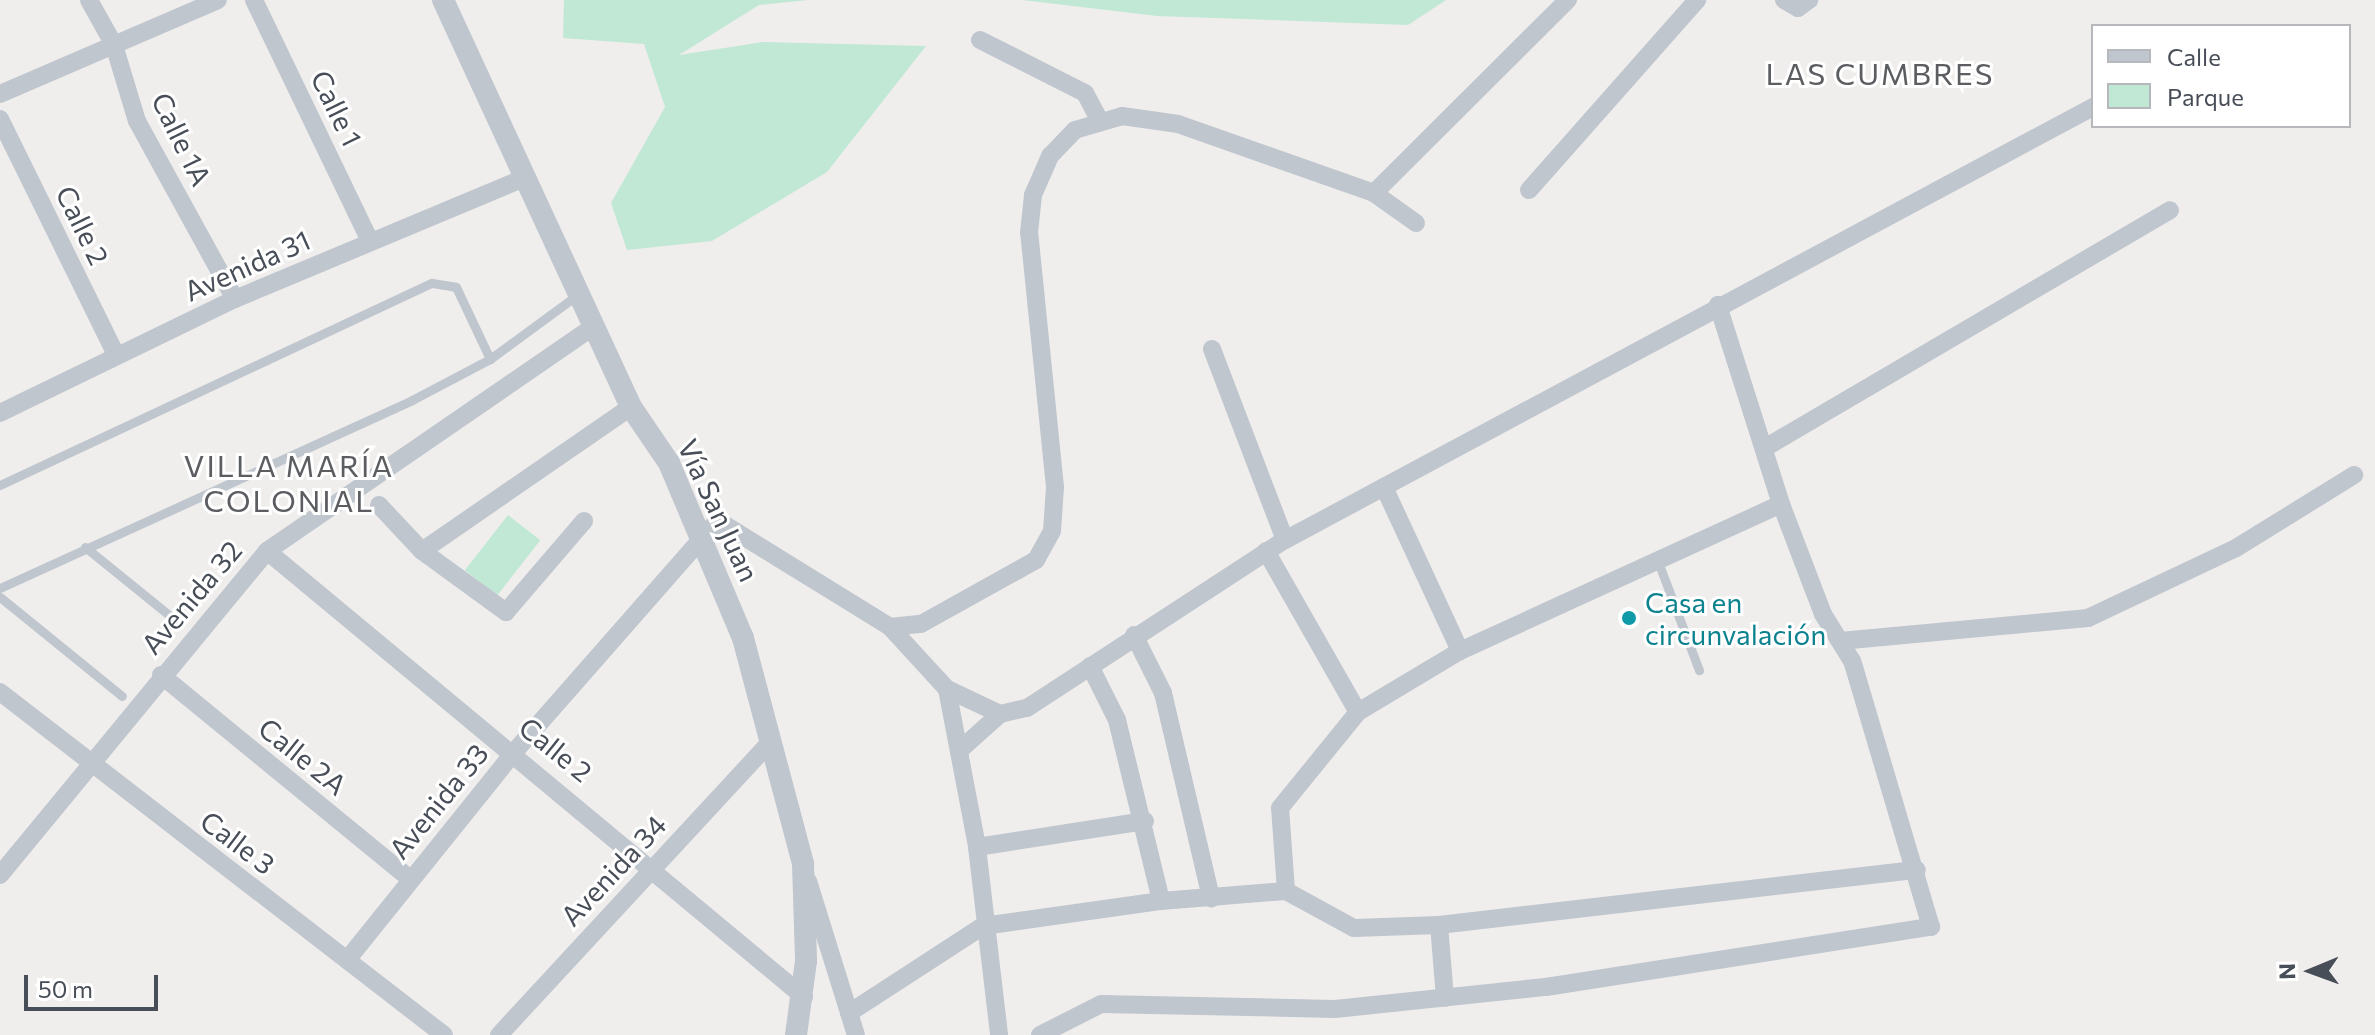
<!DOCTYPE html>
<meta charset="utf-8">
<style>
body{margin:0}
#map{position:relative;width:2375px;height:1035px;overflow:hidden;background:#f0eeed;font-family:Commissioner,sans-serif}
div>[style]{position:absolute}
.green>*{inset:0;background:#c0e8d5;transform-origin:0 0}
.service>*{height:9px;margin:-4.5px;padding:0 4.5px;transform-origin:4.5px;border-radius:4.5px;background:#c0c6ce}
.minor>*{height:18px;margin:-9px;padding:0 9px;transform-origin:9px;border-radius:9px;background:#c0c6ce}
.tertiary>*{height:22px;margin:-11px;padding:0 11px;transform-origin:11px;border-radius:11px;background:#c0c6ce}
.dots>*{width:22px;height:22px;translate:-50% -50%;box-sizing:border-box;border:4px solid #fff;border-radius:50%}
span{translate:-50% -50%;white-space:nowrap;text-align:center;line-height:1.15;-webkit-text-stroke:6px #fff;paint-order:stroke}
.street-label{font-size:28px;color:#484e58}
.culture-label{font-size:28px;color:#0d838f}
.left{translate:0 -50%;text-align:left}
.neighbourhood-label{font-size:30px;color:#5b5d61;letter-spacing:2px}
.legend{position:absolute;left:2091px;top:24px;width:260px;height:104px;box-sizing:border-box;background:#fff;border:2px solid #b6b8bc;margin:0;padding:10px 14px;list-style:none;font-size:24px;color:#484e58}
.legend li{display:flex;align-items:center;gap:16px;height:40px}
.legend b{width:40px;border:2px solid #b6b8bc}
.north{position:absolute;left:2271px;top:931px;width:80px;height:80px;-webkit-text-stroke:6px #fff;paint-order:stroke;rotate:269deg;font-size:22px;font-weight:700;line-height:32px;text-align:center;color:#484e58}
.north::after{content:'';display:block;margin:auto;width:28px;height:36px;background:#484e58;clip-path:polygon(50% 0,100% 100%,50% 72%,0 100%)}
.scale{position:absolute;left:24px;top:975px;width:134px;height:36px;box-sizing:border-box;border:4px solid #484e58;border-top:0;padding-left:10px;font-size:24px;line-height:28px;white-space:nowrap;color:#484e58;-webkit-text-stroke:6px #fff;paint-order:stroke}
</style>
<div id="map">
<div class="green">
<div style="clip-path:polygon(564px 0,808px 0,759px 5px,679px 55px,763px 42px,926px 46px,827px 172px,712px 241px,627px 250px,611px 203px,665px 107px,644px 44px,563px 38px)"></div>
<div style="clip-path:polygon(1022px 0,1446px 0,1408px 25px,1157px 16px)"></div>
<div style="left:508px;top:515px;width:41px;height:70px;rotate:38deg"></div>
</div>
<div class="service">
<div style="left:0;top:485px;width:477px;rotate:-25.1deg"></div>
<div style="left:432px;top:283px;width:24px;rotate:9deg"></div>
<div style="left:456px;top:287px;width:80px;rotate:64.7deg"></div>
<div style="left:85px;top:547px;width:116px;rotate:39deg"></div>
<div style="left:1657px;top:559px;width:119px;rotate:69.3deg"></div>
<div style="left:0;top:588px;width:453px;rotate:-24.5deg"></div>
<div style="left:412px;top:400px;width:88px;rotate:-27.7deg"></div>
<div style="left:490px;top:359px;width:108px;rotate:-36.3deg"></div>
<div style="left:0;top:597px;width:157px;rotate:39.1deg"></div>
</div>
<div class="minor">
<div style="left:89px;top:0;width:51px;rotate:60.9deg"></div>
<div style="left:114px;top:45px;width:79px;rotate:73.2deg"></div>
<div style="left:137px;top:121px;width:203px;rotate:61.2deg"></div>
<div style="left:254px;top:0;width:267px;rotate:64.3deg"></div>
<div style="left:1784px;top:0;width:16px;rotate:30deg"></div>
<div style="left:1798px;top:8px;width:14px;rotate:-36deg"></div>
<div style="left:980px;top:40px;width:118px;rotate:26.8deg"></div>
<div style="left:1085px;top:93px;width:30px;rotate:62deg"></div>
<div style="left:0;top:94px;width:237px;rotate:-23.3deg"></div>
<div style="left:0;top:119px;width:263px;rotate:63.8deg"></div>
<div style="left:1529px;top:190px;width:254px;rotate:-48.5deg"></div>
<div style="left:1416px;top:223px;width:52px;rotate:-144.5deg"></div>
<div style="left:1374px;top:193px;width:274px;rotate:-44.9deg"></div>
<div style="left:1212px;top:349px;width:204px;rotate:69.1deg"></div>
<div style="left:0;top:413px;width:261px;rotate:-25.9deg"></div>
<div style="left:235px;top:299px;width:311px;rotate:-22.7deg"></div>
<div style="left:1768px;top:446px;width:466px;rotate:-30.4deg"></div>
<div style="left:1384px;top:487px;width:181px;rotate:65.1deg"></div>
<div style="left:379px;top:505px;width:63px;rotate:46.9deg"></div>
<div style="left:422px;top:551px;width:104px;rotate:36deg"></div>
<div style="left:506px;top:612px;width:120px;rotate:-49.4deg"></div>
<div style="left:267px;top:551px;width:698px;rotate:39.71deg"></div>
<div style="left:422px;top:551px;width:254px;rotate:-34.6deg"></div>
<div style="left:1266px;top:551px;width:185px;rotate:60.3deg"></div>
<div style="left:890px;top:627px;width:84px;rotate:47.4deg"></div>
<div style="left:947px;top:689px;width:59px;rotate:25.3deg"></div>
<div style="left:1000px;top:714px;width:28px;rotate:-13deg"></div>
<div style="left:1027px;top:708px;width:308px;rotate:-33.1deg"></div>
<div style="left:1285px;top:540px;width:917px;rotate:-28.19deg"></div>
<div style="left:1134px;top:635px;width:65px;rotate:63.4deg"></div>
<div style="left:1163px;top:693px;width:211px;rotate:76.8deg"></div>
<div style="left:1840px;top:641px;width:249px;rotate:-5.3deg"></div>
<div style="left:2088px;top:618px;width:164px;rotate:-25.3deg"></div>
<div style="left:2236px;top:548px;width:139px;rotate:-31.7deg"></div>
<div style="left:1090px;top:666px;width:60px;rotate:63.4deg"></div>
<div style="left:1117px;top:720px;width:186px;rotate:76.3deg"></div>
<div style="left:161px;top:675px;width:322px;rotate:39.3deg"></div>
<div style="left:947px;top:689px;width:161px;rotate:79.2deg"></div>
<div style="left:977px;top:847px;width:189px;rotate:83.3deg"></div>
<div style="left:0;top:692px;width:561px;rotate:37.69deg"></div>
<div style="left:962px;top:748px;width:51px;rotate:-41.8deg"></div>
<div style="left:977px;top:847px;width:170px;rotate:-8.8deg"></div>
<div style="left:0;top:875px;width:420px;rotate:-50.5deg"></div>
<div style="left:267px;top:551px;width:396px;rotate:-34.5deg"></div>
<div style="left:808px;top:881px;width:161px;rotate:72.7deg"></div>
<div style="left:1286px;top:891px;width:83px;rotate:-94.1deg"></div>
<div style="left:1280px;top:808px;width:124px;rotate:-50.9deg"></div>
<div style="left:1358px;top:712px;width:119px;rotate:-30.9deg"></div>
<div style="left:1460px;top:651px;width:353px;rotate:-24.6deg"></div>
<div style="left:1439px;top:925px;width:73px;rotate:85.3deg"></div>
<div style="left:347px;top:960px;width:268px;rotate:-51.2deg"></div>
<div style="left:515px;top:751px;width:300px;rotate:-48.7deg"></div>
<div style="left:713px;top:526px;width:12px;rotate:-5deg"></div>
<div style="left:725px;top:525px;width:194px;rotate:31.7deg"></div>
<div style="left:890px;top:627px;width:31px;rotate:-6deg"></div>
<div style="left:921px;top:624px;width:132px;rotate:-29.1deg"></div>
<div style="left:1036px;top:560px;width:33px;rotate:-61deg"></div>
<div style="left:1052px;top:531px;width:44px;rotate:-86.1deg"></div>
<div style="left:1055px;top:487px;width:255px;rotate:-95.8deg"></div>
<div style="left:1029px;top:233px;width:38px;rotate:-84deg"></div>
<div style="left:1033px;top:195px;width:43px;rotate:-66.4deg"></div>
<div style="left:1050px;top:156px;width:36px;rotate:-46deg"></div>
<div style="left:1075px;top:130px;width:49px;rotate:-16.6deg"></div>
<div style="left:1122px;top:116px;width:57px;rotate:8.1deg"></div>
<div style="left:1178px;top:124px;width:208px;rotate:19.4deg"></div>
<div style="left:849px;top:1013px;width:160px;rotate:-33deg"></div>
<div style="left:983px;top:926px;width:180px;rotate:-8deg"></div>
<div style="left:1161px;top:901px;width:125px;rotate:-4.6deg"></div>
<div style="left:1286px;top:891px;width:77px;rotate:28.6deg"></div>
<div style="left:1354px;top:928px;width:85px;rotate:-2deg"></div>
<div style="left:1439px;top:925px;width:481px;rotate:-6.6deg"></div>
<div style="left:499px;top:1035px;width:396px;rotate:-47.2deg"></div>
<div style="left:1040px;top:1035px;width:68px;rotate:-26.9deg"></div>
<div style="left:1101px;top:1004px;width:234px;rotate:1.2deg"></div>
<div style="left:1335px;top:1009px;width:212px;rotate:-6deg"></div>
<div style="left:1546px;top:987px;width:390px;rotate:-8.9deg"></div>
<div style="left:1931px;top:927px;width:277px;rotate:-106.5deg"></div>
<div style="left:1852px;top:661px;width:55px;rotate:-121.7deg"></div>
<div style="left:1823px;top:614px;width:118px;rotate:-110.9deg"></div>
<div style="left:1781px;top:504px;width:209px;rotate:-107.6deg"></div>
</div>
<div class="tertiary">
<div style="left:443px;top:0;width:448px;rotate:65.2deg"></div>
<div style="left:631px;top:407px;width:68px;rotate:55.8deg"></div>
<div style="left:669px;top:463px;width:190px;rotate:67.1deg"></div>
<div style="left:743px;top:638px;width:234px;rotate:75.1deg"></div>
<div style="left:803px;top:864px;width:97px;rotate:88.2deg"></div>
<div style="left:806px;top:961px;width:75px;rotate:97.7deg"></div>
</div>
<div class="dots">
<div style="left:1629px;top:618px;background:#0f9aa8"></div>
</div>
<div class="street-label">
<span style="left:337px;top:108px;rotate:64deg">Calle 1</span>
<span style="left:182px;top:139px;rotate:64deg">Calle 1A</span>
<span style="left:83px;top:225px;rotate:64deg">Calle 2</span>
<span style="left:247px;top:265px;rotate:-24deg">Avenida 31</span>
<span style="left:719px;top:510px;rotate:65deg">Vía San Juan</span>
<span style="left:191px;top:597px;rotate:-50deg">Avenida 32</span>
<span style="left:556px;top:749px;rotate:39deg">Calle 2</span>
<span style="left:303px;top:756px;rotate:39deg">Calle 2A</span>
<span style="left:438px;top:801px;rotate:-51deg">Avenida 33</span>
<span style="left:238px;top:842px;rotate:37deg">Calle 3</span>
<span style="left:613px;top:870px;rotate:-47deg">Avenida 34</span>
</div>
<div class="culture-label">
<span class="left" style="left:1645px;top:618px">Casa en<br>circunvalación</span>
</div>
<div class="neighbourhood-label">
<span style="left:1880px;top:73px">LAS CUMBRES</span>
<span style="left:289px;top:482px">VILLA MARÍA<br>COLONIAL</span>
</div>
<ul class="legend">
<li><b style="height:10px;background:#c0c6ce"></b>Calle</li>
<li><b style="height:22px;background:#c0e8d5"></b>Parque</li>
</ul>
<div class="north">N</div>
<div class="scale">50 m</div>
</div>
